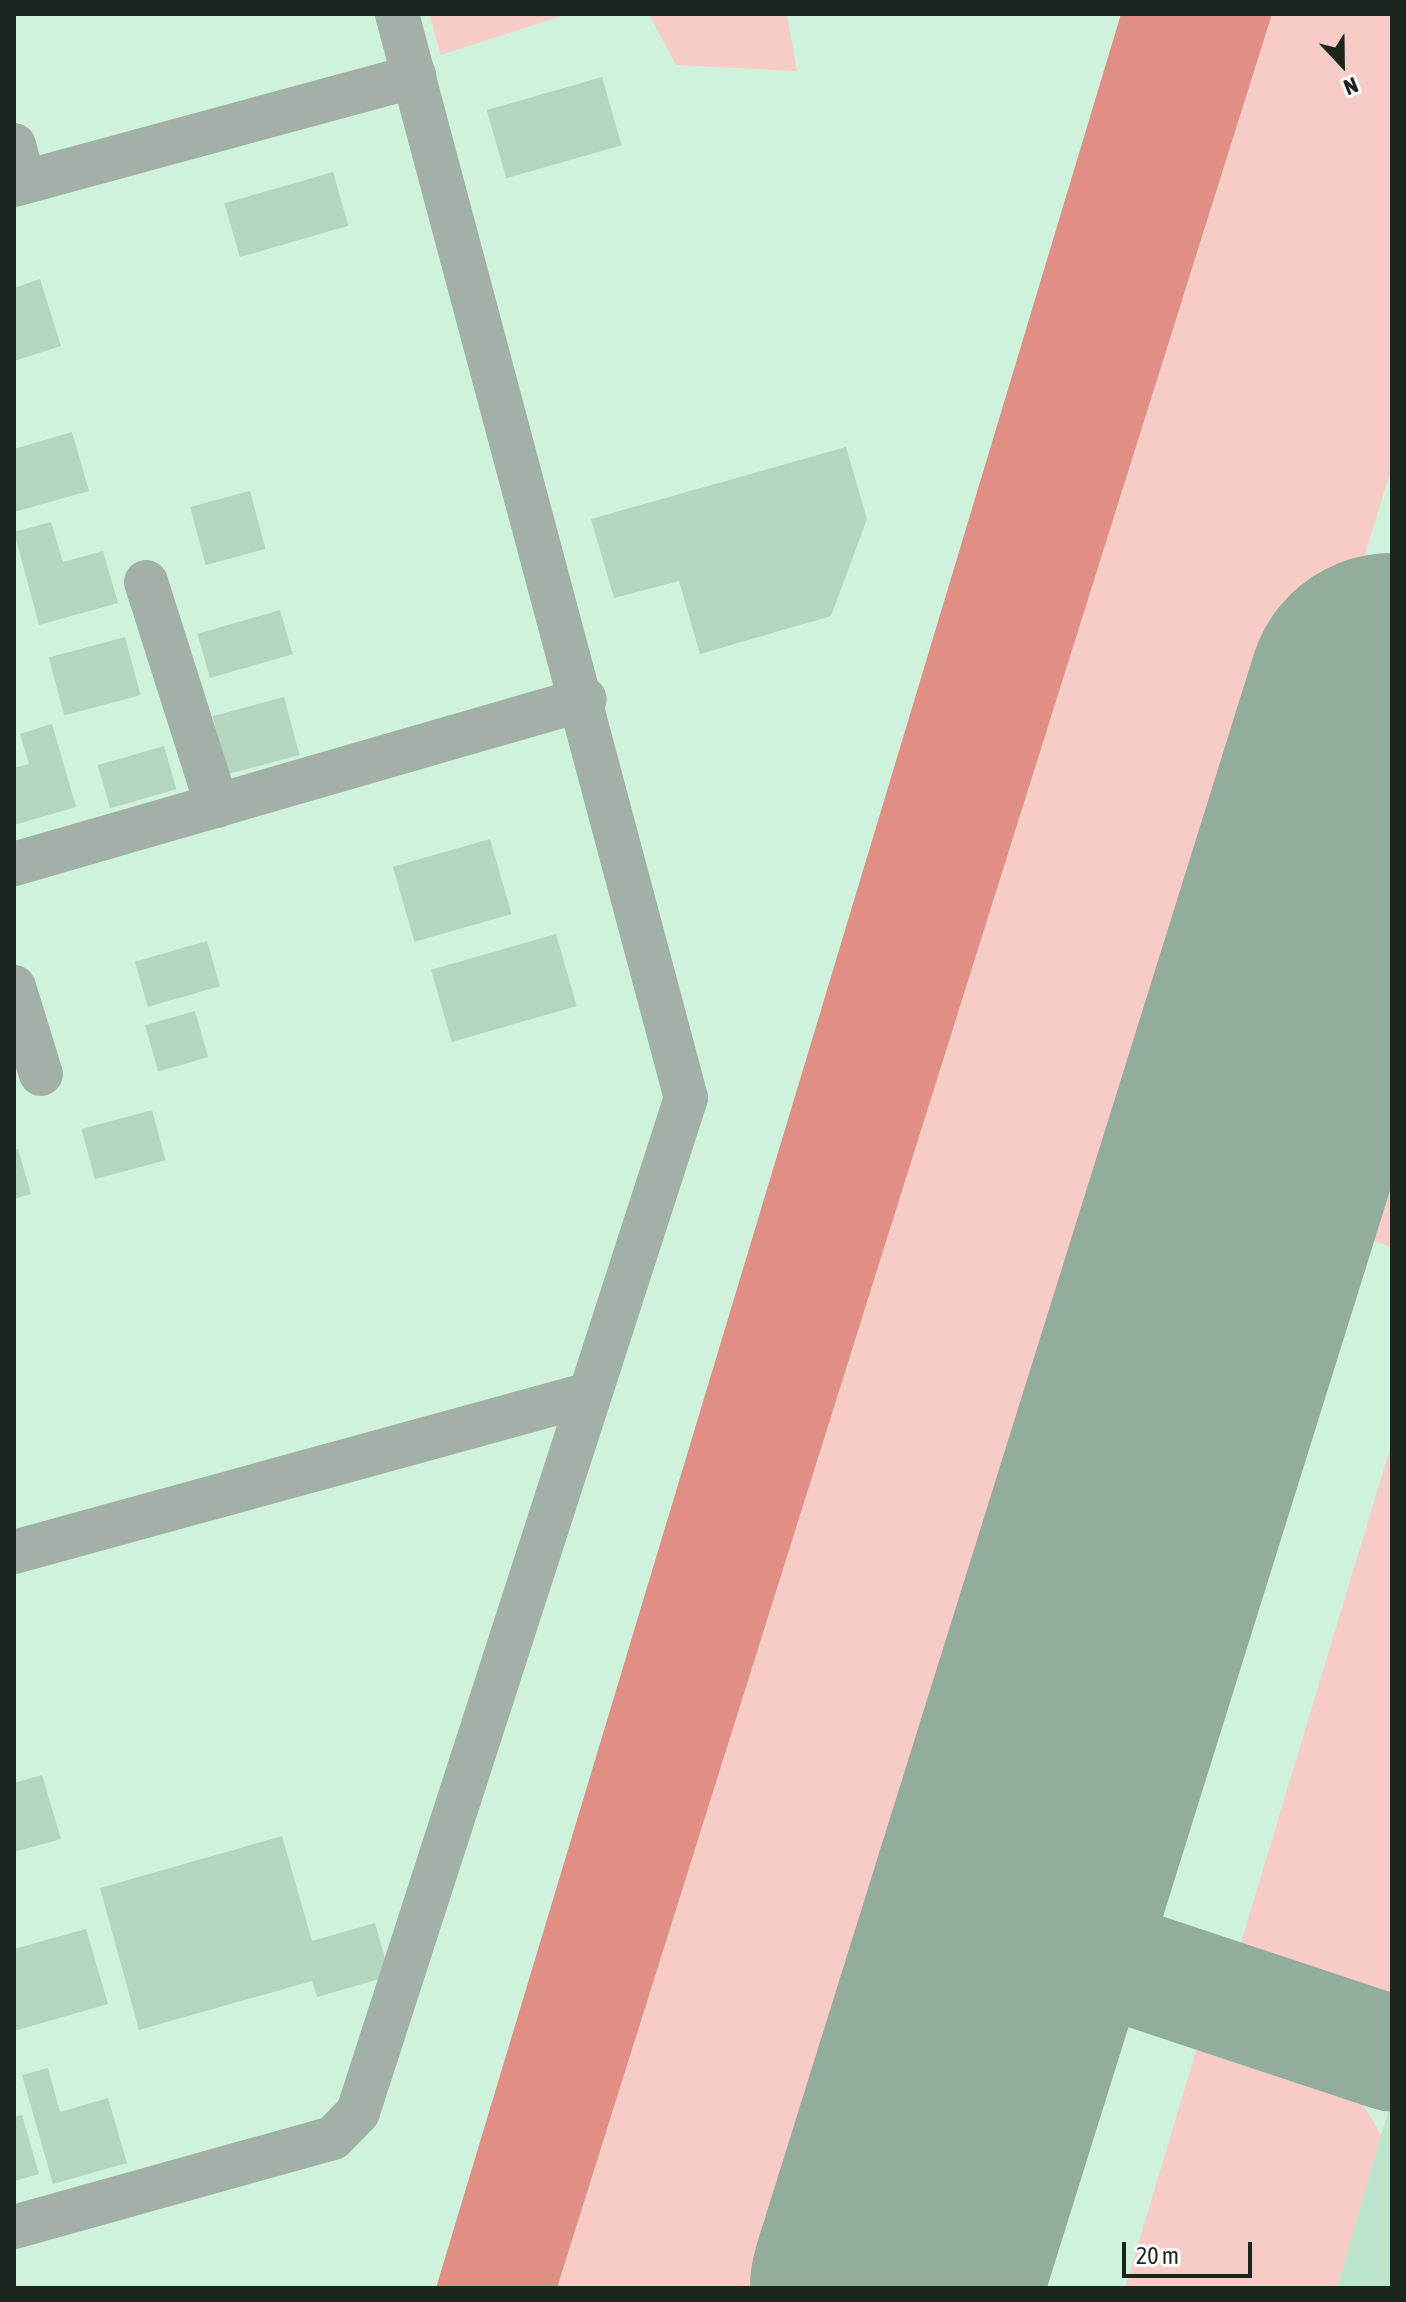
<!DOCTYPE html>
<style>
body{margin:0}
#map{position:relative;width:1406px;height:2302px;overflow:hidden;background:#cff2dc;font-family:"Asap Condensed",sans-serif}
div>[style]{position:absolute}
.built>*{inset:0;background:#bce5cc}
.green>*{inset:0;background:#f7ccc6}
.forest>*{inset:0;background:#e18f85}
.taxiway>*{height:116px;margin:-58px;padding:0 58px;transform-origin:58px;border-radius:58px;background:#92ad9c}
.runway>*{height:290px;margin:-145px;padding:0 145px;transform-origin:145px;border-radius:145px;background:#92ad9c}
.building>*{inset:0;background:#b4d6c1;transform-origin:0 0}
.street>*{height:44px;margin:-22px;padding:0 22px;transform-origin:22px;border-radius:22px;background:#a2b0a7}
span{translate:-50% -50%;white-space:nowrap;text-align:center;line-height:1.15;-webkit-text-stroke:6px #fff;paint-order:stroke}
.frame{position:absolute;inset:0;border:16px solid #19261e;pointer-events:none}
.north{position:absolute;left:1302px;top:24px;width:80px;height:80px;-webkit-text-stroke:6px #fff;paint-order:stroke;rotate:158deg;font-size:22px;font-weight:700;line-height:32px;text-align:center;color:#19261e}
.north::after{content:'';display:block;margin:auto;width:28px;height:36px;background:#19261e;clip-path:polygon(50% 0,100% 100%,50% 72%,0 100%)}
.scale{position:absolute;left:1122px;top:2242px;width:130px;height:36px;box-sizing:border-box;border:4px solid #19261e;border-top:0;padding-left:10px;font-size:24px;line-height:28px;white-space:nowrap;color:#19261e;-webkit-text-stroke:6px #fff;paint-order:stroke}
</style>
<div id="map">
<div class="built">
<div style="clip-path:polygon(1392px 2099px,1392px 2288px,1337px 2288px,1381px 2135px)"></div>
</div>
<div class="green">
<div style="clip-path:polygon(429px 14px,568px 14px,441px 55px)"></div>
<div style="clip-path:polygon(649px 14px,787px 14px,797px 71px,676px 65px)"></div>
<div style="clip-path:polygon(1272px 14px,1392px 14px,1392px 467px,1170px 1177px,1105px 1159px,756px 2288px,557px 2288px)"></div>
<div style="clip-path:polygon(1392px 1112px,1392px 1248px,1355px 1233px)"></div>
<div style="clip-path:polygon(1392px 1442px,1392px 2003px,1236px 1959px)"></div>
<div style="clip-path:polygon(1199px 2041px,1360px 2099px,1381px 2135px,1337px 2288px,1125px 2288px)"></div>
</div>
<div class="forest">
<div style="clip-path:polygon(1121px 14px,1272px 14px,557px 2288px,436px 2288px)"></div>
</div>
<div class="taxiway">
<div style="left:1008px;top:1926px;width:405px;rotate:18.4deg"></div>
</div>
<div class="runway">
<div style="left:895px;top:2288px;width:1666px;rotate:-72.64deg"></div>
</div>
<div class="building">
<div style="left:602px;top:77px;width:71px;height:120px;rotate:74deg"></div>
<div style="left:333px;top:172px;width:56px;height:113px;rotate:74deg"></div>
<div style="clip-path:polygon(40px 279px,61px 346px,14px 361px,14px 288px)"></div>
<div style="clip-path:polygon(72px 432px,89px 491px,14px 512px,14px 449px)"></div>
<div style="clip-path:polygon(846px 447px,867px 519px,831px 616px,700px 654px,679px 581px,614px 598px,591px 519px)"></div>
<div style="left:250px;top:491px;width:60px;height:62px;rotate:75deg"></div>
<div style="clip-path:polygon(51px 522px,63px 562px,103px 551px,118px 603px,39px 625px,14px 532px)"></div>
<div style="left:280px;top:610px;width:46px;height:86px;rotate:74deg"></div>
<div style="left:125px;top:637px;width:60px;height:79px;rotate:75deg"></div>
<div style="left:284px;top:697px;width:60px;height:74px;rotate:75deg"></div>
<div style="clip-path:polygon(52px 724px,76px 807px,14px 825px,14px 768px,29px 764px,20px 734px)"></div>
<div style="left:164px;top:746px;width:45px;height:69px;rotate:74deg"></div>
<div style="left:490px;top:839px;width:78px;height:101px;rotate:74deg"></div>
<div style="left:556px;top:934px;width:75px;height:130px;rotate:74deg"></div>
<div style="left:207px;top:941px;width:47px;height:75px;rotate:74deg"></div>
<div style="left:195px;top:1011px;width:48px;height:52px;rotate:74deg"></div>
<div style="left:152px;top:1110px;width:52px;height:73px;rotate:75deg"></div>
<div style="clip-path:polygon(18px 1149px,31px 1194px,14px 1199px,14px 1150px)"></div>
<div style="clip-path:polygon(42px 1775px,61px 1839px,14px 1852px,14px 1783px)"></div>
<div style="clip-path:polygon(282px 1836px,312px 1941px,375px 1923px,390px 1976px,317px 1997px,312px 1981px,139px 2030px,100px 1888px)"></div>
<div style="clip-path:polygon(86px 1929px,108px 2004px,14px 2031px,14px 1949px)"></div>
<div style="clip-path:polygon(48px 2068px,60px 2112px,108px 2098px,127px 2163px,53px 2184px,22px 2075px)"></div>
<div style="clip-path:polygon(22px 2115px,39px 2174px,14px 2181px,14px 2117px)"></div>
</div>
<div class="street">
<div style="left:14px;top:145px;width:38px;rotate:75deg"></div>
<div style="left:14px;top:185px;width:415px;rotate:-15.2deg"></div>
<div style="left:146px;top:582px;width:235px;rotate:72.4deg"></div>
<div style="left:14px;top:864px;width:594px;rotate:-16.12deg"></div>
<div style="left:14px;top:987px;width:91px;rotate:72.8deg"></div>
<div style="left:14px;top:1552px;width:593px;rotate:-15.35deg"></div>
<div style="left:14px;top:2227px;width:331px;rotate:-15.6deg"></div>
<div style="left:333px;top:2138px;width:36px;rotate:-46deg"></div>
<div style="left:358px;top:2112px;width:1066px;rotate:-72.08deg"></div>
<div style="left:686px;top:1098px;width:1122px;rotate:-104.93deg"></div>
</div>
<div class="frame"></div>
<div class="north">N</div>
<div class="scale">20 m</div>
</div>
